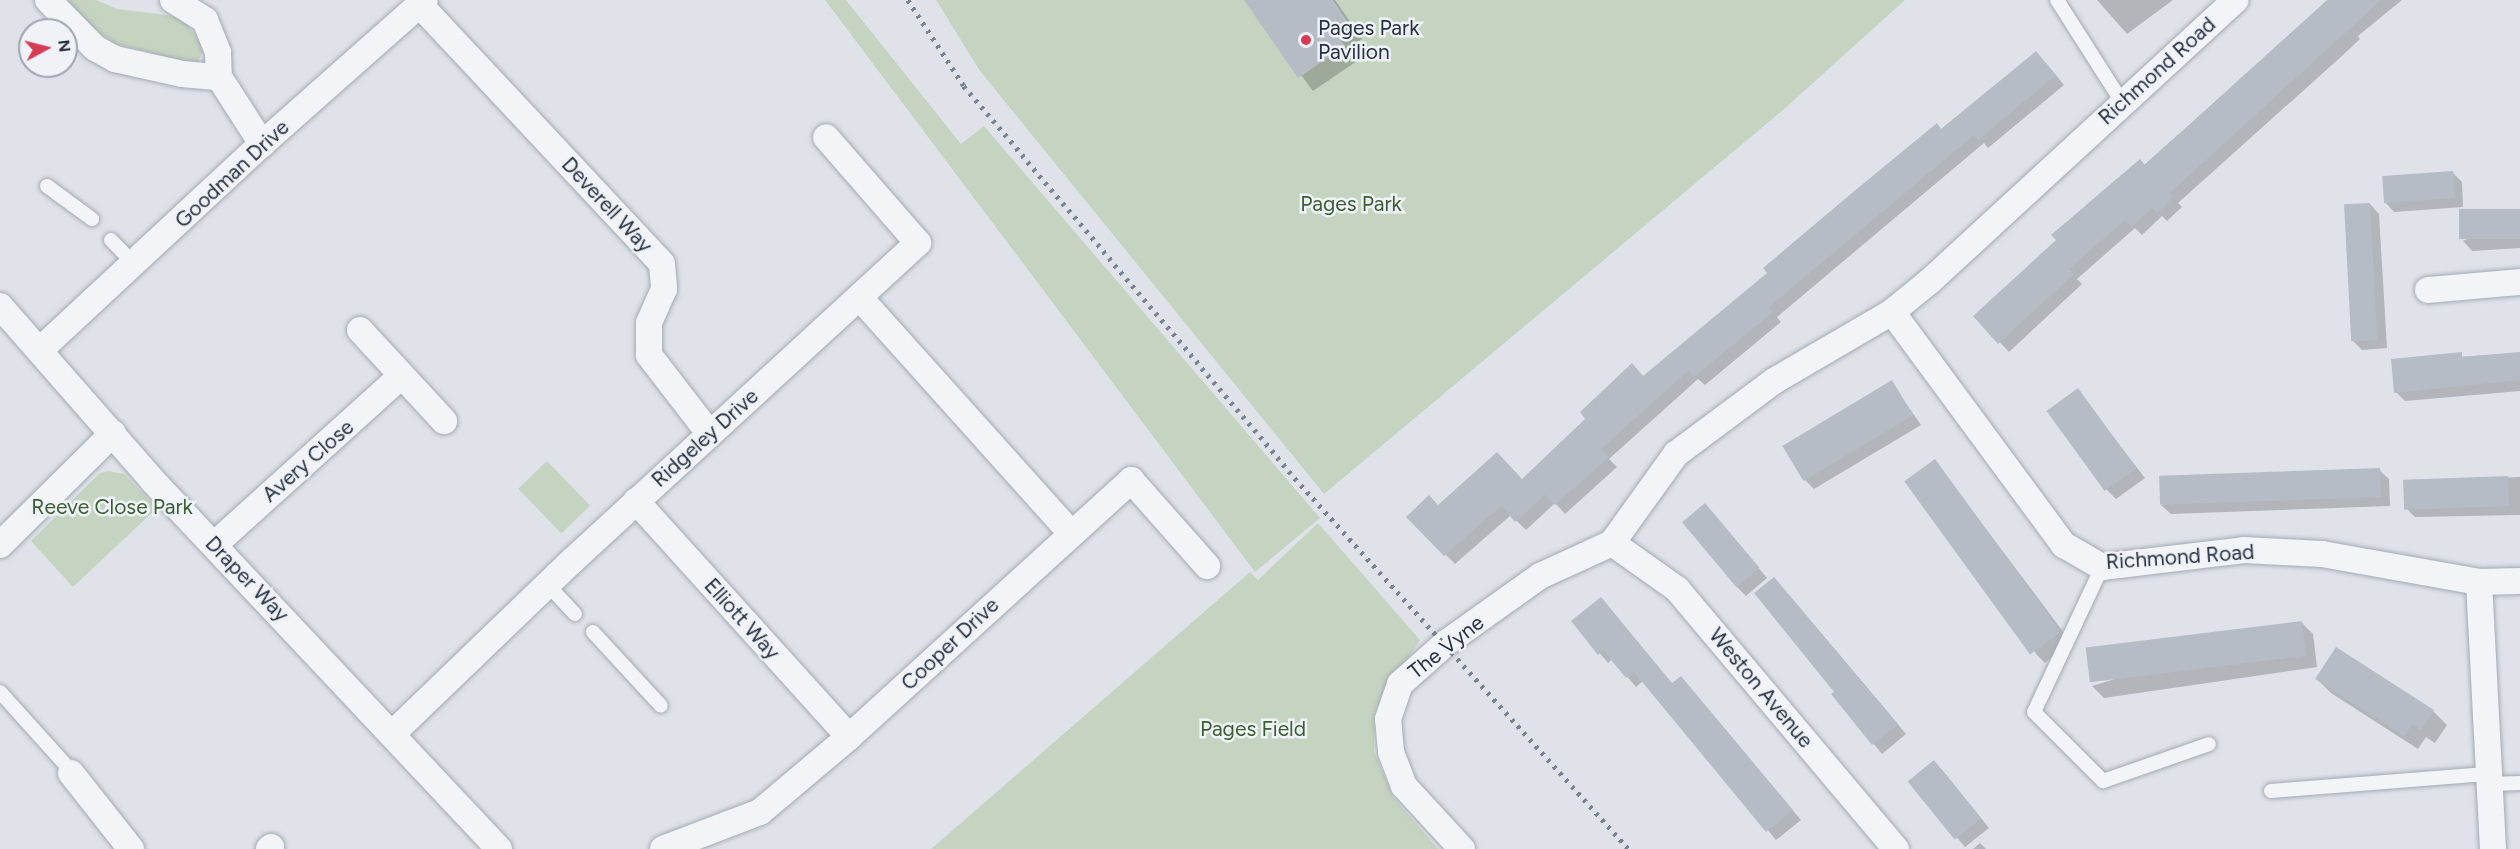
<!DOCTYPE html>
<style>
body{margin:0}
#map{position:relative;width:2520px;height:849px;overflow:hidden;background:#dfe3e9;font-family:Figtree,sans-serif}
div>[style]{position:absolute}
.green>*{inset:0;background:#c5d4c0;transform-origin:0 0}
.shadow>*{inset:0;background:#0003}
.building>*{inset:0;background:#b6bcc6;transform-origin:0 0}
.roads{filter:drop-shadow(0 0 2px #a4aab3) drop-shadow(0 0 2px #a4aab3)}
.service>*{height:14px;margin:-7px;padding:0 7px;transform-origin:7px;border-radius:7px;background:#f2f4f7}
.minor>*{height:26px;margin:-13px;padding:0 13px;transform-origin:13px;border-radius:13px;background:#f2f4f7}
.rail>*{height:4.5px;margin-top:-2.25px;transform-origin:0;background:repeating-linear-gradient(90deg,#788294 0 3px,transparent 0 9px)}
.dots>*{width:16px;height:16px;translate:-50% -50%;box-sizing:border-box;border:3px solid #eff2f7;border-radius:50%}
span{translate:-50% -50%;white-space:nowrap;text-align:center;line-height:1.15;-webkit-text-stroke:5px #eff2f7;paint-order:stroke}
.poi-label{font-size:21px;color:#273041}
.left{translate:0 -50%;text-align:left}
.street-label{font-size:21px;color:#273041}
.park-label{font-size:21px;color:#3b5e33}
.north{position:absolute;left:18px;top:18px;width:60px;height:60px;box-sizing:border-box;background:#eff2f7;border:2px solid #9fa4ae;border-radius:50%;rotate:83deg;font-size:16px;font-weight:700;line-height:24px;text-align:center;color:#273041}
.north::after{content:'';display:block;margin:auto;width:21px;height:27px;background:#d63c53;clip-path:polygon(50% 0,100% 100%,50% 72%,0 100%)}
</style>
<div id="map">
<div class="green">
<div style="clip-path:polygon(65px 0,96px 0,117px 9px,182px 17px,204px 48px,197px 64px,115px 44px,79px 18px)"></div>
<div style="clip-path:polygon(825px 0,846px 0,961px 144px,984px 126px,1320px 518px,1255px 572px)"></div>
<div style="clip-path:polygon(936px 0,1905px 0,1783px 110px,1324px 494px,980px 71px)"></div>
<div style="left:547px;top:461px;width:62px;height:40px;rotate:46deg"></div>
<div style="clip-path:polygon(108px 471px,124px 474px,157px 508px,73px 587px,31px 541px,100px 473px)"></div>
<div style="clip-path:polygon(1318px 523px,1420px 640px,1375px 710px,1374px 752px,1393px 797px,1438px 849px,931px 849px,1250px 572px,1258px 580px)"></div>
</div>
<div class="shadow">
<div style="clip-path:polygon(1246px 0,1335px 0,1362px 39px,1348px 48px,1357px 61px,1313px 91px)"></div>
<div style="clip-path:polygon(2097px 0,2173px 0,2127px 34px)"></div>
<div style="clip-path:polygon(2329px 0,2402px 0,2358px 36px,2360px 39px,2343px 55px,2178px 203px,2182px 207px,2167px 221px,2162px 216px,2142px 235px,2135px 228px,2077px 279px,2082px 284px,2009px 352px,1975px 316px)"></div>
<div style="clip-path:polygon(2045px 62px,2064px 85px,1988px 148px,1984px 143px,1777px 317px,1781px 322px,1705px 385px,1698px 379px,1609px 459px,1617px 467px,1565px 514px,1555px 503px,1526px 530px,1511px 515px,1455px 564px,1408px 517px,1522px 480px,1942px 130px)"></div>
<div style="clip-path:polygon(2452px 172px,2462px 182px,2463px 207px,2394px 212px,2385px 202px)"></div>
<div style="clip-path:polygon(2370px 204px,2379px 214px,2387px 348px,2362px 350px,2352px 340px)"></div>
<div style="clip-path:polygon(2520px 210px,2520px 248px,2472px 251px,2463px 241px)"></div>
<div style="clip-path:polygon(2520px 353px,2520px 391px,2405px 401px,2396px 392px,2393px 361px)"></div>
<div style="clip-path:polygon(1891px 382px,1921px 425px,1814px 489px,1805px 480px)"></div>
<div style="clip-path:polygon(2077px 390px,2145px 478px,2116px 499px,2107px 490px)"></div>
<div style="clip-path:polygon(1935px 461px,2070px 641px,2045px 663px,2036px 654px)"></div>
<div style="clip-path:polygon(2379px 470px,2389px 479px,2390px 506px,2171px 514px,2161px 505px)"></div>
<div style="clip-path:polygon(2520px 477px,2520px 515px,2415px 517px,2406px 508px,2405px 480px)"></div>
<div style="clip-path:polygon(1714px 515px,1767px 578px,1746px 596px,1737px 587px)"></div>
<div style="clip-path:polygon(1783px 588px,1906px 734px,1882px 754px,1833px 695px,1836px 692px)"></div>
<div style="clip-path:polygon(1573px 621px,1673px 685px,1681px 678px,1801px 820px,1776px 840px,1643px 681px,1636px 687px,1612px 659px,1608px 663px)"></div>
<div style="clip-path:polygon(2301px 622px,2313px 634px,2317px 667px,2104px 698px,2092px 686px)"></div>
<div style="clip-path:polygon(2317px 679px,2433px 711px,2447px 725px,2435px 743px,2426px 737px,2418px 749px,2331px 693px)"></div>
<div style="clip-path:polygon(1943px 771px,1989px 828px,1965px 847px,1910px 782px)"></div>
<div style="clip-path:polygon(1980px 843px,1986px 849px,1973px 849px)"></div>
</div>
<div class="building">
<div style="clip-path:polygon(1244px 0,1333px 0,1349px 24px,1336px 34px,1345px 46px,1298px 78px)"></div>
<div style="clip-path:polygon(2327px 0,2381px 0,2170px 193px,2173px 197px,2157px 213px,2152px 208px,2132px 227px,2125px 220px,2069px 269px,2074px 274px,1998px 344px,1973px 316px,2056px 240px,2051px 235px,2140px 159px,2145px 165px)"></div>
<div style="clip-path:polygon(2036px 51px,2056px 75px,1978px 140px,1974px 135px,1769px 307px,1773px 312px,1694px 377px,1689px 370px,1601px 449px,1609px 457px,1555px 505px,1545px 495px,1515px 522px,1501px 506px,1444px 556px,1406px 517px,1429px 495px,1438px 505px,1497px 452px,1522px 479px,1585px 419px,1580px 412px,1632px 363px,1643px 376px,1767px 273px,1763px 268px,1858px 188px,1937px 123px,1941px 129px)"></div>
<div style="left:2453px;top:171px;width:27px;height:71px;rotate:86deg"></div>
<div style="left:2370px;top:203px;width:137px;height:26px;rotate:87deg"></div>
<div style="left:2520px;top:209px;width:30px;height:61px;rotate:90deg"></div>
<div style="clip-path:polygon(2462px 352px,2462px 357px,2520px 352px,2520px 380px,2394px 393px,2391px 359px)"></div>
<div style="left:1892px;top:380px;width:41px;height:128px;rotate:59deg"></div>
<div style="left:2078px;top:388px;width:99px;height:39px;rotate:54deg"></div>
<div style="left:1935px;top:459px;width:214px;height:38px;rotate:54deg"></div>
<div style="left:2380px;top:468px;width:29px;height:221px;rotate:88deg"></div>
<div style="left:2508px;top:476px;width:30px;height:105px;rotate:88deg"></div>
<div style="left:1705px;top:503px;width:85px;height:30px;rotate:50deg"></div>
<div style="clip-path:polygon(1774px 577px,1898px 724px,1872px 745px,1831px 694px,1834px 692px,1754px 593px)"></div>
<div style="clip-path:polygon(1601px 597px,1672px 683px,1681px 676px,1793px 810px,1766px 832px,1634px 672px,1626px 678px,1603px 650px,1598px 655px,1571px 621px)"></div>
<div style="left:2302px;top:621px;width:35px;height:218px;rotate:83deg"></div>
<div style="clip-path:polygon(2336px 647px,2434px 710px,2421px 730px,2412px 724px,2404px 736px,2315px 679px)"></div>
<div style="left:1934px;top:760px;width:75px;height:34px;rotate:51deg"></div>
</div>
<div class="roads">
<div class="service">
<div style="left:2057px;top:0;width:121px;rotate:57.5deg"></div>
<div style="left:47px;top:186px;width:56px;rotate:36.3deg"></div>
<div style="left:111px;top:240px;width:35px;rotate:46deg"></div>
<div style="left:2102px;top:567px;width:160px;rotate:115.1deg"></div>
<div style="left:2034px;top:712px;width:98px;rotate:45deg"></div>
<div style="left:2103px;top:781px;width:112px;rotate:-19.2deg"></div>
<div style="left:547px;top:584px;width:41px;rotate:47deg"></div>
<div style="left:593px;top:632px;width:100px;rotate:47.4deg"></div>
<div style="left:0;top:692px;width:96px;rotate:48deg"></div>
<div style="left:2490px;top:784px;width:30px;rotate:-2deg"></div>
<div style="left:2271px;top:791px;width:219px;rotate:-4.5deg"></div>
</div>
<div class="minor">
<div style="left:48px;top:0;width:67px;rotate:45.6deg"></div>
<div style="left:95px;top:48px;width:23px;rotate:29deg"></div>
<div style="left:115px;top:59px;width:69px;rotate:12.6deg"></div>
<div style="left:182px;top:74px;width:37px;rotate:5deg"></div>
<div style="left:173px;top:0;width:38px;rotate:32deg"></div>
<div style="left:205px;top:20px;width:35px;rotate:68deg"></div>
<div style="left:218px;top:53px;width:24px;rotate:88deg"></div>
<div style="left:219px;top:77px;width:80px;rotate:57.3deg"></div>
<div style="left:420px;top:5px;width:354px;rotate:46.9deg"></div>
<div style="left:662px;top:264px;width:25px;rotate:85deg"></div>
<div style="left:664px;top:289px;width:37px;rotate:114deg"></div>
<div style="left:649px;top:323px;width:32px;rotate:90deg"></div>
<div style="left:649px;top:355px;width:98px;rotate:52.4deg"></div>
<div style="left:2428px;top:290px;width:92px;rotate:-5deg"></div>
<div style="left:860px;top:298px;width:316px;rotate:48.1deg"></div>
<div style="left:0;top:306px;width:232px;rotate:48.8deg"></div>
<div style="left:153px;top:481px;width:505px;rotate:46.76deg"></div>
<div style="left:1892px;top:312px;width:290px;rotate:53.6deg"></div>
<div style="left:2064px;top:545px;width:44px;rotate:30.1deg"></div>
<div style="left:2102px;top:567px;width:143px;rotate:-6.8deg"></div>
<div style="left:2244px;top:550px;width:78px;rotate:2.9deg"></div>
<div style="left:2322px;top:554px;width:159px;rotate:10.1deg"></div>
<div style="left:2479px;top:582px;width:41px;rotate:-1.4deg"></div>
<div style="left:360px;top:330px;width:124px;rotate:47.3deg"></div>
<div style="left:40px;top:350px;width:303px;rotate:-42.9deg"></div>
<div style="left:262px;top:144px;width:217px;rotate:-41.5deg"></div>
<div style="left:636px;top:501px;width:318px;rotate:47.9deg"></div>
<div style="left:1612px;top:543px;width:80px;rotate:35.3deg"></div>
<div style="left:1677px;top:589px;width:340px;rotate:49.9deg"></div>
<div style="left:0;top:545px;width:159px;rotate:-44.7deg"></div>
<div style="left:214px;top:545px;width:252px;rotate:-42.1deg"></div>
<div style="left:2479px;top:582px;width:267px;rotate:87deg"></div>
<div style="left:393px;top:733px;width:248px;rotate:-43.9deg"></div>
<div style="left:572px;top:561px;width:470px;rotate:-42.6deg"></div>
<div style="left:918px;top:243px;width:140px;rotate:-131deg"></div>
<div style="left:71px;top:773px;width:97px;rotate:51.7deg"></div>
<div style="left:269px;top:849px;width:3px;rotate:-45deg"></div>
<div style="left:663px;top:849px;width:104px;rotate:-20.9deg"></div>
<div style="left:760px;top:812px;width:116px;rotate:-40.1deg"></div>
<div style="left:849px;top:737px;width:382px;rotate:-42.3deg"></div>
<div style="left:1131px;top:480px;width:115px;rotate:48.5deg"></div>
<div style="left:1462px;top:849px;width:86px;rotate:-132.6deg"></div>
<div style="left:1404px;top:786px;width:36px;rotate:-111deg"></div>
<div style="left:1391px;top:752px;width:33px;rotate:-95deg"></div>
<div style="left:1388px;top:719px;width:37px;rotate:-71deg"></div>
<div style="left:1400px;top:684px;width:62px;rotate:-41.7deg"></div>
<div style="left:1446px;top:643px;width:115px;rotate:-35.5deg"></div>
<div style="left:1540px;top:576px;width:79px;rotate:-24.6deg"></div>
<div style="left:1612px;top:543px;width:110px;rotate:-54.3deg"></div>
<div style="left:1676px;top:454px;width:122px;rotate:-36.7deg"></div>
<div style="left:1774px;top:381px;width:137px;rotate:-30.3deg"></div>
<div style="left:1892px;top:312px;width:49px;rotate:-39.2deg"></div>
<div style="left:1930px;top:281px;width:415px;rotate:-42.6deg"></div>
</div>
</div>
<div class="rail">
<div style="left:908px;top:0;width:103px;rotate:56.9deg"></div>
<div style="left:964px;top:86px;width:522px;rotate:49.82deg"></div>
<div style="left:1301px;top:485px;width:490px;rotate:48deg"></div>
</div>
<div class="dots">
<div style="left:1306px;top:40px;background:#d63c53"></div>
</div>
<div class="poi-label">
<span class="left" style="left:1318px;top:40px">Pages Park<br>Pavilion</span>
</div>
<div class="street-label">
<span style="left:2157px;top:71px;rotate:-42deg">Richmond Road</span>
<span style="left:232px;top:174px;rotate:-43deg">Goodman Drive</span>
<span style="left:607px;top:205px;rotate:47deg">Deverell Way</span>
<span style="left:705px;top:438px;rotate:-42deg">Ridgeley Drive</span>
<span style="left:308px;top:461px;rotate:-41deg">Avery Close</span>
<span style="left:2180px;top:557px;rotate:-4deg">Richmond Road</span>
<span style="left:247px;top:579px;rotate:46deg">Draper Way</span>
<span style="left:742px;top:619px;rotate:48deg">Elliott Way</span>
<span style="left:950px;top:644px;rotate:-43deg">Cooper Drive</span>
<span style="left:1446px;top:647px;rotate:-38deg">The Vyne</span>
<span style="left:1761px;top:688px;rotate:50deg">Weston Avenue</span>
</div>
<div class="park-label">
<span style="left:1351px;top:204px">Pages Park</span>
<span style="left:112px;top:507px">Reeve Close Park</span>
<span style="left:1253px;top:729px">Pages Field</span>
</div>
<div class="north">N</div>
</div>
